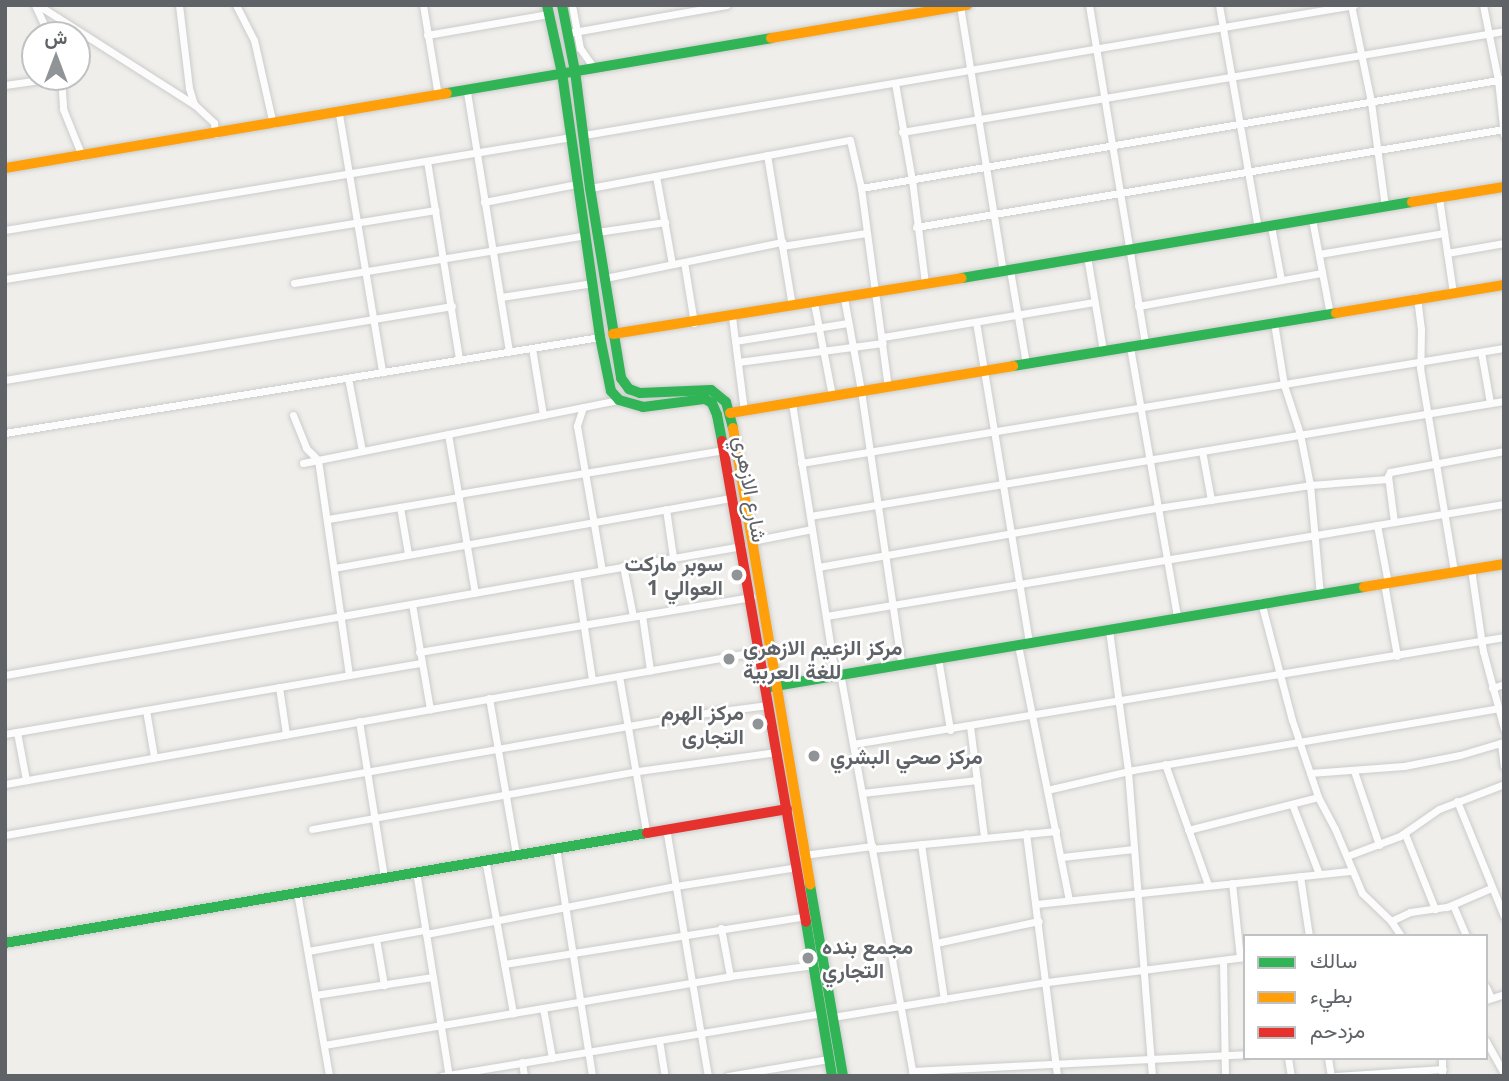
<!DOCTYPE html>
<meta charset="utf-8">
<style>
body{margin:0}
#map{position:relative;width:1509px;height:1081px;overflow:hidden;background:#efeeea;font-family:"Noto Sans",Vazirmatn,sans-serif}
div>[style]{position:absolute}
.roads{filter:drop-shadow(0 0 2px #cbcccc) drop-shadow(0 0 2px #cbcccc)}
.street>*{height:7px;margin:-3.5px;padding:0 3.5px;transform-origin:3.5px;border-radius:3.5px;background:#fdfcfc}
.fast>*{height:10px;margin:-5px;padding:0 5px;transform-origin:5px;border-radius:5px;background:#30b455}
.slow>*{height:10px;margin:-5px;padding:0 5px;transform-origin:5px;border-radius:5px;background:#ff9f0a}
.jam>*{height:10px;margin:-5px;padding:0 5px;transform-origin:5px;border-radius:5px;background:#e5322d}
.dots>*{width:19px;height:19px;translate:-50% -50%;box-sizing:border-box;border:4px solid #fff;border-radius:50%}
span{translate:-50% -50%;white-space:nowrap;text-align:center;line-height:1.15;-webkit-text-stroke:5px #fff;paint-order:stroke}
.street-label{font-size:21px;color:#5f6368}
.poi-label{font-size:21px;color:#5f6368;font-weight:700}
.right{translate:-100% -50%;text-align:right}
.left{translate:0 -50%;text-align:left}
.frame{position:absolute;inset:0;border:7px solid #5f6368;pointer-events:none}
.legend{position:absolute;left:1243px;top:934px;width:245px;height:126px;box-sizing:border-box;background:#fff;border:2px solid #bfc1c3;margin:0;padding:9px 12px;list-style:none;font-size:21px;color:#5f6368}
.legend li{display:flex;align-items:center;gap:14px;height:35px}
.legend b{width:35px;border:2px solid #bfc1c3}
.north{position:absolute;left:21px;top:21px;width:70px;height:70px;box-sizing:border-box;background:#fff;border:2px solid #bfc1c3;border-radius:50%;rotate:0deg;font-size:19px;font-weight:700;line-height:28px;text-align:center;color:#5f6368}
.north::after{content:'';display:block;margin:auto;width:24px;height:32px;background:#919496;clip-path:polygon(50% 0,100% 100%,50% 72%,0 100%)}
</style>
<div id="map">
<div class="roads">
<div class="street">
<div style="left:35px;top:5px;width:33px;rotate:65deg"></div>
<div style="left:38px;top:5px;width:186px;rotate:32.5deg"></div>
<div style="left:195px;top:105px;width:26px;rotate:43deg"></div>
<div style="left:214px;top:123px;width:11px;rotate:85deg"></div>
<div style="left:179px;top:5px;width:84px;rotate:83.1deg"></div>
<div style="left:189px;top:88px;width:17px;rotate:73deg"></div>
<div style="left:236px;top:5px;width:39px;rotate:63deg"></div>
<div style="left:254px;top:40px;width:86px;rotate:77.3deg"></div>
<div style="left:423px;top:5px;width:92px;rotate:80.6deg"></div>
<div style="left:572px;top:5px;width:44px;rotate:79.5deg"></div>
<div style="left:580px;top:48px;width:24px;rotate:55deg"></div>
<div style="left:1089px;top:5px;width:344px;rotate:80.6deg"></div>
<div style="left:1219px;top:5px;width:226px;rotate:80.1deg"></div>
<div style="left:1351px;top:5px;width:99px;rotate:78.3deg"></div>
<div style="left:1371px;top:102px;width:106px;rotate:82.4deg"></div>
<div style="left:1483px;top:5px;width:76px;rotate:78.7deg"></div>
<div style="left:1498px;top:80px;width:55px;rotate:83.8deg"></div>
<div style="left:960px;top:6px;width:268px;rotate:80.8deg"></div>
<div style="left:568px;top:33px;width:161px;rotate:-10deg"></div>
<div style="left:427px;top:35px;width:123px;rotate:-9.8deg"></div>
<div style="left:61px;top:77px;width:32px;rotate:86deg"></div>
<div style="left:63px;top:109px;width:51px;rotate:68deg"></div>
<div style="left:895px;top:83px;width:98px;rotate:80.1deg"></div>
<div style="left:912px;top:180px;width:104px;rotate:82.8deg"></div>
<div style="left:5px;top:85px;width:57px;rotate:-8.1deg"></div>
<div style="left:467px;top:92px;width:262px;rotate:80.8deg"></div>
<div style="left:339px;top:114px;width:262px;rotate:80.5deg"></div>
<div style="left:902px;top:132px;width:610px;rotate:-9.52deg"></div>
<div style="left:584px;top:135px;width:781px;rotate:-9.58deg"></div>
<div style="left:767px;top:155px;width:153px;rotate:80.6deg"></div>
<div style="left:427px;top:161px;width:201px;rotate:80.8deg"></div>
<div style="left:656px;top:176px;width:89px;rotate:79.7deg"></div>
<div style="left:590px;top:188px;width:264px;rotate:-10.5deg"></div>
<div style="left:850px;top:140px;width:49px;rotate:77.1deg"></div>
<div style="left:861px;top:188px;width:201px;rotate:82.3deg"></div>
<div style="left:861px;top:188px;width:652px;rotate:-9.62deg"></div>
<div style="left:1439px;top:198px;width:96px;rotate:81.6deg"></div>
<div style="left:484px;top:202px;width:95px;rotate:-11deg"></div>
<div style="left:1312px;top:219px;width:97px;rotate:79.3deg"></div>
<div style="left:1271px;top:226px;width:55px;rotate:79.5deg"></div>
<div style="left:916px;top:227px;width:596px;rotate:-9.46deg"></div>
<div style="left:5px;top:230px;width:574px;rotate:-9.33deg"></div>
<div style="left:597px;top:232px;width:69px;rotate:-8.4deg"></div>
<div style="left:782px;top:246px;width:85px;rotate:-8.8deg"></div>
<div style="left:1447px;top:253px;width:58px;rotate:-10deg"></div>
<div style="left:1319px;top:254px;width:127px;rotate:-9.5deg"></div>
<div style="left:1087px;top:256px;width:96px;rotate:80.4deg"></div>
<div style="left:684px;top:262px;width:62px;rotate:80.7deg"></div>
<div style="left:1010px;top:270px;width:95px;rotate:80.3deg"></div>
<div style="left:605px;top:278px;width:181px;rotate:-11.5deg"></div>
<div style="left:5px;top:279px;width:436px;rotate:-9.1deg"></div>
<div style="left:294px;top:283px;width:296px;rotate:-9.3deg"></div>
<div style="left:501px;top:297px;width:93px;rotate:-8.7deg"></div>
<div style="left:1417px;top:297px;width:32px;rotate:83deg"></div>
<div style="left:1421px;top:329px;width:39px;rotate:91deg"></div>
<div style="left:1420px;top:368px;width:207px;rotate:80.5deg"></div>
<div style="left:844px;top:298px;width:95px;rotate:79.6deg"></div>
<div style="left:861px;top:391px;width:275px;rotate:81.6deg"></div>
<div style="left:814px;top:303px;width:95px;rotate:79deg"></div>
<div style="left:1138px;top:306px;width:187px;rotate:-10.2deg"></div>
<div style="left:732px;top:317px;width:95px;rotate:82.7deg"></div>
<div style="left:976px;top:322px;width:325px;rotate:80.6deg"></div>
<div style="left:1274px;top:323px;width:63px;rotate:80.8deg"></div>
<div style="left:1284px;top:385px;width:52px;rotate:71.9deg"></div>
<div style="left:1300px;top:434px;width:52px;rotate:78.9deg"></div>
<div style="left:1310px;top:485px;width:109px;rotate:84.8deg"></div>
<div style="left:883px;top:337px;width:214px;rotate:-9.4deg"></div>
<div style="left:735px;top:341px;width:114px;rotate:-9.1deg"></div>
<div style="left:1130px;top:347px;width:274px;rotate:80.1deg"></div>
<div style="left:532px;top:348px;width:68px;rotate:80.7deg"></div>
<div style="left:1481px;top:352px;width:52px;rotate:80deg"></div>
<div style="left:738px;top:362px;width:146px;rotate:-7.5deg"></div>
<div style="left:348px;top:378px;width:74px;rotate:79.1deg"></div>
<div style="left:5px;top:380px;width:453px;rotate:-9.4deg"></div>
<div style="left:792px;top:403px;width:274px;rotate:81deg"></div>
<div style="left:583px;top:407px;width:20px;rotate:108deg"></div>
<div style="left:577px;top:426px;width:146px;rotate:80.2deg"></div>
<div style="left:293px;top:415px;width:35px;rotate:68deg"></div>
<div style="left:306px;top:448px;width:17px;rotate:45deg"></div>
<div style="left:318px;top:460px;width:217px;rotate:81.8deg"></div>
<div style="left:5px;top:433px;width:603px;rotate:-9.17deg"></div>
<div style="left:448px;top:434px;width:161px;rotate:80.4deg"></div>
<div style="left:1202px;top:451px;width:50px;rotate:79.6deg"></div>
<div style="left:303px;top:463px;width:322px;rotate:-11.3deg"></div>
<div style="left:801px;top:463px;width:712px;rotate:-9.29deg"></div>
<div style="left:458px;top:494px;width:271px;rotate:-9.4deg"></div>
<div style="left:400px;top:507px;width:48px;rotate:80.3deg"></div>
<div style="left:666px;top:509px;width:49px;rotate:81.7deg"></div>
<div style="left:810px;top:516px;width:703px;rotate:-9.41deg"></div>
<div style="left:328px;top:519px;width:133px;rotate:-9.5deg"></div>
<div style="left:1394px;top:522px;width:46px;rotate:-97.4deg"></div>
<div style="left:1388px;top:476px;width:4px;rotate:-63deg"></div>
<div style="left:1390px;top:472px;width:116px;rotate:-10.4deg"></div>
<div style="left:1377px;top:525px;width:59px;rotate:79.3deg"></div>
<div style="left:752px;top:541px;width:61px;rotate:-11.3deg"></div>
<div style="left:623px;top:566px;width:51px;rotate:78.7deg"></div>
<div style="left:818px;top:567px;width:344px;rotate:-9.9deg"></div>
<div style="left:1157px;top:508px;width:155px;rotate:-8.5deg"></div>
<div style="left:1310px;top:485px;width:78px;rotate:-4.4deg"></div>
<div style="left:334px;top:568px;width:405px;rotate:-10deg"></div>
<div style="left:1471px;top:569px;width:83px;rotate:81.7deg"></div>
<div style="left:1483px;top:651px;width:81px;rotate:74.9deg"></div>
<div style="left:576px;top:575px;width:106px;rotate:81.3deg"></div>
<div style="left:1384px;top:583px;width:74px;rotate:79.9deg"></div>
<div style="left:1261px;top:602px;width:122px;rotate:75.3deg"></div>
<div style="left:1292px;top:720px;width:81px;rotate:71.3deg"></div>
<div style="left:1318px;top:797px;width:36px;rotate:62deg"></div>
<div style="left:1335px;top:829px;width:69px;rotate:67.1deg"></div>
<div style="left:1362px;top:893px;width:40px;rotate:44deg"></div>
<div style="left:1391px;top:921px;width:18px;rotate:56deg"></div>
<div style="left:412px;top:604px;width:107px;rotate:80.3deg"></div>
<div style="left:642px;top:615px;width:56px;rotate:81.7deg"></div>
<div style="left:826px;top:616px;width:687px;rotate:-9.38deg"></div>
<div style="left:1109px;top:630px;width:142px;rotate:82.3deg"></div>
<div style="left:1128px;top:771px;width:306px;rotate:85.5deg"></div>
<div style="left:1018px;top:645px;width:260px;rotate:78.7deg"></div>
<div style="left:419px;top:652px;width:337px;rotate:-9.4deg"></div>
<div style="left:938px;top:658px;width:73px;rotate:80.5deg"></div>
<div style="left:840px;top:673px;width:410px;rotate:79.7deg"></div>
<div style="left:5px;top:675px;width:748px;rotate:-9.93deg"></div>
<div style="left:619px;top:676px;width:157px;rotate:80.1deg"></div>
<div style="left:279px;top:687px;width:48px;rotate:81.5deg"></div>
<div style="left:1492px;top:688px;width:13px;rotate:-18deg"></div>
<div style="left:489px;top:698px;width:158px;rotate:80.2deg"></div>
<div style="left:146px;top:710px;width:48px;rotate:80.3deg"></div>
<div style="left:359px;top:721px;width:158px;rotate:80.9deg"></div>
<div style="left:970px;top:726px;width:112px;rotate:82.8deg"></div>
<div style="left:17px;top:732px;width:49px;rotate:79.4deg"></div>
<div style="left:5px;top:734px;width:422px;rotate:-9.7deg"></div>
<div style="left:1501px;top:743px;width:23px;rotate:83deg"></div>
<div style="left:853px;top:744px;width:660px;rotate:-9.33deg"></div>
<div style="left:1165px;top:764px;width:128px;rotate:70.4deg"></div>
<div style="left:1354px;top:771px;width:78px;rotate:71.3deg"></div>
<div style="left:1310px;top:773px;width:94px;rotate:-4.3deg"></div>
<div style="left:1404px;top:766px;width:57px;rotate:-11.1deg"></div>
<div style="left:1460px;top:755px;width:46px;rotate:-16.5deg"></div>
<div style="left:5px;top:784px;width:767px;rotate:-9.99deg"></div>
<div style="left:1047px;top:790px;width:88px;rotate:-13.1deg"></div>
<div style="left:1133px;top:770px;width:370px;rotate:-9.6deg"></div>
<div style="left:862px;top:793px;width:116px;rotate:-6.4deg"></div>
<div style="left:1457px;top:801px;width:124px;rotate:67.8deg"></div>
<div style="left:1292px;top:804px;width:75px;rotate:68.9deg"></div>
<div style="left:666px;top:828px;width:252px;rotate:80.4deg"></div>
<div style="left:312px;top:829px;width:331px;rotate:-10.1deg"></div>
<div style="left:638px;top:771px;width:140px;rotate:-7.8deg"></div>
<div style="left:1188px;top:830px;width:134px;rotate:-14.2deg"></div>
<div style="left:1026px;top:833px;width:245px;rotate:82.7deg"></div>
<div style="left:1405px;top:834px;width:81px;rotate:68.2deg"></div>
<div style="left:5px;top:835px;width:696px;rotate:-9.92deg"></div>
<div style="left:691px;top:715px;width:78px;rotate:-7.4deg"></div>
<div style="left:921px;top:844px;width:157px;rotate:81.6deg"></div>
<div style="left:556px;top:848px;width:231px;rotate:81deg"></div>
<div style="left:872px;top:849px;width:185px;rotate:-5.6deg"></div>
<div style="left:803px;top:855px;width:70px;rotate:-7.4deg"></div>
<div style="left:1347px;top:856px;width:57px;rotate:-20.7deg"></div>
<div style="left:1400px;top:836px;width:47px;rotate:-34.7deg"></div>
<div style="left:1439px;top:809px;width:70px;rotate:-21deg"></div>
<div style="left:1062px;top:857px;width:72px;rotate:-6.3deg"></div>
<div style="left:485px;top:859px;width:157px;rotate:79.7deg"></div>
<div style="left:416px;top:871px;width:208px;rotate:80.9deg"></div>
<div style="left:1300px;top:876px;width:61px;rotate:81.5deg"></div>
<div style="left:1232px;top:883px;width:75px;rotate:83.9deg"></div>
<div style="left:297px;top:892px;width:187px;rotate:80.1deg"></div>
<div style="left:1036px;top:904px;width:318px;rotate:-6deg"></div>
<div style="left:1453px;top:905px;width:34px;rotate:67deg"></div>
<div style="left:1391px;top:921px;width:21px;rotate:-25deg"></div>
<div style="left:1410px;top:912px;width:37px;rotate:-8deg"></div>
<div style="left:1447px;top:907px;width:48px;rotate:-23.4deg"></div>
<div style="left:721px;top:928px;width:49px;rotate:79.4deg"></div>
<div style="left:426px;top:934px;width:255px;rotate:-10.9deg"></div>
<div style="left:676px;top:886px;width:122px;rotate:-8.9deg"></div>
<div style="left:376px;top:939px;width:47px;rotate:80.1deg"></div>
<div style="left:936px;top:943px;width:105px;rotate:-12.1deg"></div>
<div style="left:308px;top:951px;width:119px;rotate:-10.2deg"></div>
<div style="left:1223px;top:960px;width:116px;rotate:89deg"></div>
<div style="left:504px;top:964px;width:306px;rotate:-9deg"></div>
<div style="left:1486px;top:987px;width:12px;rotate:66deg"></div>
<div style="left:315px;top:995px;width:119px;rotate:-8.7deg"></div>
<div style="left:1486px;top:1000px;width:19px;rotate:-18deg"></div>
<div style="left:543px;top:1008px;width:51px;rotate:79.8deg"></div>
<div style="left:833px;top:1017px;width:217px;rotate:-9.3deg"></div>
<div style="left:1047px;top:982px;width:200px;rotate:-7.2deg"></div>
<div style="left:659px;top:1040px;width:36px;rotate:81deg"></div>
<div style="left:1486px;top:1041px;width:37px;rotate:61deg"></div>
<div style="left:324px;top:1045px;width:412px;rotate:-9.6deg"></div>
<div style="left:730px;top:976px;width:85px;rotate:-7.5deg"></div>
<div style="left:1288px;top:1058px;width:18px;rotate:81deg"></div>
<div style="left:1328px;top:1058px;width:18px;rotate:81deg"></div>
<div style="left:1442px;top:1058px;width:18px;rotate:90deg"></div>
<div style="left:522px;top:1062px;width:14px;rotate:82deg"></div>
<div style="left:912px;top:1071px;width:333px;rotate:-2.9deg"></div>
<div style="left:442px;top:1076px;width:385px;rotate:-9.4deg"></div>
<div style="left:728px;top:1076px;width:102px;rotate:-9.6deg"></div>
<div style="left:1336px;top:1076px;width:107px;rotate:-3.7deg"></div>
</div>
<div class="fast">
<div style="left:547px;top:5px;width:70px;rotate:77.6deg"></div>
<div style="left:562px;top:73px;width:267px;rotate:81.8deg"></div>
<div style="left:600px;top:337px;width:55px;rotate:78.5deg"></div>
<div style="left:611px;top:391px;width:12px;rotate:48deg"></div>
<div style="left:619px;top:400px;width:25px;rotate:16deg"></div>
<div style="left:643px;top:407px;width:63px;rotate:-7.4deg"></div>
<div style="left:705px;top:399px;width:8px;rotate:30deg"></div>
<div style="left:712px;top:403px;width:13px;rotate:67deg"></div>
<div style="left:717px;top:415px;width:26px;rotate:79deg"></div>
<div style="left:562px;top:5px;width:67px;rotate:78.9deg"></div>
<div style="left:575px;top:71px;width:118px;rotate:82.7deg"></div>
<div style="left:590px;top:188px;width:193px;rotate:80.7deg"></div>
<div style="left:621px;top:378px;width:14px;rotate:54deg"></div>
<div style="left:629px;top:389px;width:12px;rotate:20deg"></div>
<div style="left:640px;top:393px;width:71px;rotate:-2.4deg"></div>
<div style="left:711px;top:390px;width:19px;rotate:39deg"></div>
<div style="left:726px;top:402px;width:27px;rotate:75deg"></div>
<div style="left:447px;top:93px;width:329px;rotate:-9.6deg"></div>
<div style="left:962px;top:278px;width:456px;rotate:-9.6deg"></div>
<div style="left:1013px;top:366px;width:327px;rotate:-9.3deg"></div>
<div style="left:769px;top:687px;width:603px;rotate:-9.54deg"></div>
<div style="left:810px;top:885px;width:194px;rotate:80.2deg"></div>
<div style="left:806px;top:922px;width:156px;rotate:80.4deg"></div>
<div style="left:5px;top:943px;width:651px;rotate:-9.72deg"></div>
</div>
<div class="slow">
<div style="left:771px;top:38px;width:199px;rotate:-9.6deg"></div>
<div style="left:5px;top:168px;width:448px;rotate:-9.6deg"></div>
<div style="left:1412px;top:202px;width:93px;rotate:-9.3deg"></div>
<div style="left:1336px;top:313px;width:170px;rotate:-9.5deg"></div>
<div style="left:613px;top:334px;width:353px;rotate:-9.1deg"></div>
<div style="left:730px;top:413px;width:287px;rotate:-9.4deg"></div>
<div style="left:733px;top:428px;width:463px;rotate:80.4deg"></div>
<div style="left:1364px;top:587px;width:142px;rotate:-9.3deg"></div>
</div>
<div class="jam">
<div style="left:722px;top:441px;width:488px;rotate:80.1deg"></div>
<div style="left:647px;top:833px;width:142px;rotate:-9.7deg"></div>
</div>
</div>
<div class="dots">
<div style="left:737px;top:575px;background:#919496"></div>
<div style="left:729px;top:659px;background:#919496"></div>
<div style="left:758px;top:724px;background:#919496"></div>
<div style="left:814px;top:756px;background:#919496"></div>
<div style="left:808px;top:958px;background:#919496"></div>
</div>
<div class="street-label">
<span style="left:751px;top:489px;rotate:80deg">شارع الازهري</span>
</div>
<div class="poi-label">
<span class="right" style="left:723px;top:575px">سوبر ماركت<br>العوالي 1</span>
<span class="left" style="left:743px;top:659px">مركز الزعيم الازهري<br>للغة العربية</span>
<span class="right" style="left:744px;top:724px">مركز الهرم<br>التجارى</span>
<span class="left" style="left:830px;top:756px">مركز صحي البشري</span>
<span class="left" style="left:822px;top:958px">مجمع بنده<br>التجاري</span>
</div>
<div class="frame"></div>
<ul class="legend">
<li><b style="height:9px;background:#30b455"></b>سالك</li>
<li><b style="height:9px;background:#ff9f0a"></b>بطيء</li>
<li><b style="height:9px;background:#e5322d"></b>مزدحم</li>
</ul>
<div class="north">ش</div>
</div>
